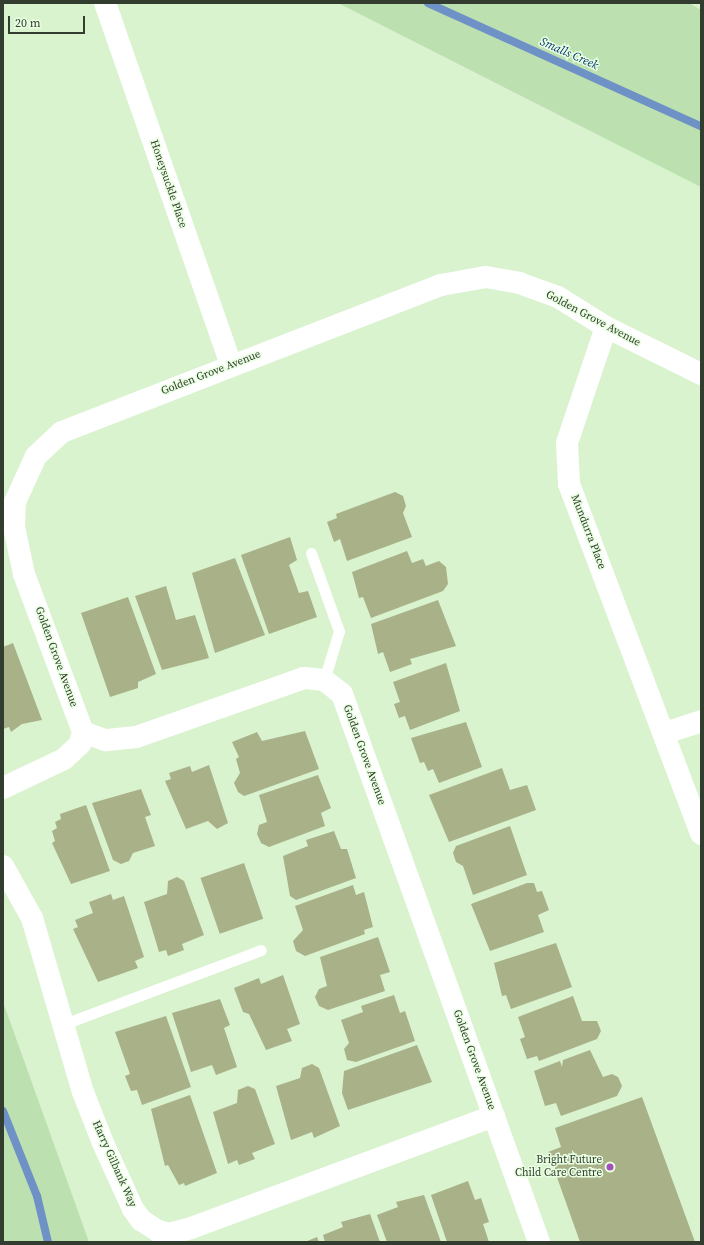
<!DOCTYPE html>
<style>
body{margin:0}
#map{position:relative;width:704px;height:1245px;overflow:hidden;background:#d8f3ce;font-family:"Source Serif 4",serif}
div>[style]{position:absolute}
.green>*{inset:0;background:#bce0b0}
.stream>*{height:8px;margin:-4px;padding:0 4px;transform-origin:4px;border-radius:4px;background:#6f92c6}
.building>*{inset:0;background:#a9b189;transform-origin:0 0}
.lane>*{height:11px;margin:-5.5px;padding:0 5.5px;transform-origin:5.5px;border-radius:5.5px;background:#fff}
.street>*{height:22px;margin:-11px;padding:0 11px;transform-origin:11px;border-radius:11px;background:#fff}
.dots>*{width:11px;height:11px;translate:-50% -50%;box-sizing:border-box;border:2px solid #e9ffe1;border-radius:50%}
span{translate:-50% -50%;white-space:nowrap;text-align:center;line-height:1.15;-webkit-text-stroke:3px #e9ffe1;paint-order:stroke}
.street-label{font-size:11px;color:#323d2f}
.poi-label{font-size:11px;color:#323d2f}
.right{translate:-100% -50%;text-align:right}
.water-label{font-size:12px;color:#053573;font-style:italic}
.frame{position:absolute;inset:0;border:4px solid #323d2f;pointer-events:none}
.scale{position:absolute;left:8px;top:16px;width:77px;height:18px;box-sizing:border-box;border:2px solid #323d2f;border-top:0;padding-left:5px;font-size:12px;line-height:14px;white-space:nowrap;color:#323d2f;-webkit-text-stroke:3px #e9ffe1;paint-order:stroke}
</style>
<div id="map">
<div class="green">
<div style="clip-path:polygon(338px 3px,689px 3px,701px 10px,701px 187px)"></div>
<div style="clip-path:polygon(3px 1002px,89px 1242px,3px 1242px)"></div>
</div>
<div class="stream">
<div style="left:428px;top:3px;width:299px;rotate:24.3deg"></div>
<div style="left:3px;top:1111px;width:92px;rotate:68.2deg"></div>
<div style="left:37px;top:1196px;width:47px;rotate:76.6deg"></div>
</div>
<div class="building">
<div style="clip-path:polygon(395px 492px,403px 496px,406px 506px,403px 513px,412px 537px,347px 561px,340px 539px,334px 542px,327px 522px,337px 518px,336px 514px)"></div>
<div style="clip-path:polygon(290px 537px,297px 560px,289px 565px,299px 593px,308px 591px,317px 617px,269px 634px,241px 555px)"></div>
<div style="clip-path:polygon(407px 551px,412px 563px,423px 559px,426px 566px,439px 561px,446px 567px,448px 584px,443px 591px,371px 618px,363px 597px,359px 598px,352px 572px)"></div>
<div style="clip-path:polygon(235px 558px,265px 635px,215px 653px,192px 573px)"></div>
<div style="clip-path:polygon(166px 586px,176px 620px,195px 615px,209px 658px,162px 670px,135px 596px)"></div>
<div style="clip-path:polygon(128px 597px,156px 674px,138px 682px,138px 688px,110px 697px,81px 613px)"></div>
<div style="clip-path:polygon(438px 600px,456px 646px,410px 659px,412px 664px,390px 672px,383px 652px,378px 654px,371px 624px)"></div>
<div style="clip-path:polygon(13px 643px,42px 720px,22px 724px,11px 732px,9px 727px,3px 729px,3px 647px)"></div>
<div style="clip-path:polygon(446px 663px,460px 711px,410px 730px,405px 716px,399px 718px,394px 704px,400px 702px,393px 682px)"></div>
<div style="clip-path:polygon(466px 722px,482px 767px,439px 783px,433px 769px,428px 771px,424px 762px,420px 763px,411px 738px)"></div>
<div style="clip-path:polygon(305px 731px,319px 769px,244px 796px,238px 792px,234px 783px,240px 773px,236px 759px,239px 757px,232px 742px,257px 732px,262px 741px)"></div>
<div style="clip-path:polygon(209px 765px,228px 823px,217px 829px,208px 821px,186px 829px,165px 781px,171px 779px,169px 773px,190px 766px,192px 772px)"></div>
<div style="clip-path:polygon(502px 768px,510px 790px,527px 785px,536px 810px,449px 842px,429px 795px)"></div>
<div style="clip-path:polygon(318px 775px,331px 808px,321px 813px,325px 826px,269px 847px,261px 843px,257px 834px,259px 825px,267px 822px,259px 795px)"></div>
<div style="clip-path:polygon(141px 789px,151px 815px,145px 817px,155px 846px,133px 853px,129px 861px,121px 864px,113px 860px,92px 803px)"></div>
<div style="clip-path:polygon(86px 805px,110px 871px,71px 884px,52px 843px,55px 841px,52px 831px,57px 828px,55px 822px,61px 819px,60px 814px)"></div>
<div style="clip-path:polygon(510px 826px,527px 875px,473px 895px,463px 866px,456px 862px,453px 853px,456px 846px)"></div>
<div style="clip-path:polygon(334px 831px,341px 849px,347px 849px,356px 878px,296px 900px,290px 896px,283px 856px,308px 846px,306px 840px)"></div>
<div style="left:244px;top:863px;width:59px;height:46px;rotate:71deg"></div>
<div style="clip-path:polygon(177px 877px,184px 881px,204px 935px,182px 944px,184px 950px,168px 956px,166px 950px,159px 952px,144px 902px,167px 894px,168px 881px)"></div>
<div style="clip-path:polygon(527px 883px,534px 883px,537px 892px,542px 891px,549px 910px,538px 915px,544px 932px,490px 951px,471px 904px)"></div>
<div style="clip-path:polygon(353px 885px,356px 895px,364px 892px,373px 927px,364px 930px,365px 934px,305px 956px,296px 951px,293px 941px,303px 930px,295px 906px)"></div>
<div style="clip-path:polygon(111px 894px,113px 900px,124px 896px,144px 957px,135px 961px,138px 968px,98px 982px,73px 929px,78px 927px,75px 920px,93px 913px,89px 902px)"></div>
<div style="clip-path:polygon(378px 937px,390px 972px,380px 975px,385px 991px,328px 1010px,319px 1006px,315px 997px,319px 989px,327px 986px,320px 957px)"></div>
<div style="clip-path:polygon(556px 943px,572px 987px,511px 1009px,506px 995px,502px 996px,494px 963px)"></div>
<div style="clip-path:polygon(283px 975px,300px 1024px,287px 1029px,292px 1041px,266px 1050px,249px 1014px,243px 1012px,234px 988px,259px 978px,261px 984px)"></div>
<div style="clip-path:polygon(394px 995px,400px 1013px,405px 1011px,415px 1041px,356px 1062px,347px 1060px,344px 1049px,349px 1043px,341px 1020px,363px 1012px,361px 1006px)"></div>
<div style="clip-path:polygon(573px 996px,582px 1021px,597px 1021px,601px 1031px,597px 1039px,539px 1061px,537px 1056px,527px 1059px,520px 1039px,525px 1037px,518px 1017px)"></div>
<div style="clip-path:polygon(220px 999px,230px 1025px,224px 1028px,237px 1067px,216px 1075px,212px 1065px,191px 1072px,172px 1013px)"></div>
<div style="clip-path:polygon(166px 1016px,191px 1087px,142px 1105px,137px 1090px,131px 1091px,125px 1076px,130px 1074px,115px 1032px)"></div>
<div style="clip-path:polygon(417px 1045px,432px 1082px,348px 1110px,342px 1093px,344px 1071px)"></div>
<div style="clip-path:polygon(590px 1050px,603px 1077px,612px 1074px,618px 1077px,622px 1086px,617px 1096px,561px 1116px,556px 1103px,545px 1106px,534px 1071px,560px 1061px,562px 1067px,563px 1060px)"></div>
<div style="clip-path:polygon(312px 1064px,319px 1068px,340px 1126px,314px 1138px,312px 1132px,291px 1140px,276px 1086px,300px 1078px,302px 1068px)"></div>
<div style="clip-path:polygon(248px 1086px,255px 1089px,275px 1144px,252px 1153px,255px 1159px,239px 1165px,237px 1160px,228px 1164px,213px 1112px,237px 1103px,238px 1090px)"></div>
<div style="clip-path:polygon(190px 1095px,217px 1173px,185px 1186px,184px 1183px,179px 1185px,168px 1165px,165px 1166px,151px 1109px)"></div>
<div style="clip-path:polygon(642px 1097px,695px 1242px,580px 1242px,548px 1152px,561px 1147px,555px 1128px)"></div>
<div style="clip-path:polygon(468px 1181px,475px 1200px,481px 1198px,489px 1222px,483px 1224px,489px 1242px,447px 1242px,431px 1195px)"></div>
<div style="clip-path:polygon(424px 1195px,441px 1242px,387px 1242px,377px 1215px,398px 1207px,396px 1202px)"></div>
<div style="clip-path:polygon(370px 1214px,380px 1242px,325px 1242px,323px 1235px,343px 1227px,341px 1222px)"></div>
<div style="clip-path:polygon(317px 1237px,319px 1242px,305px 1242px)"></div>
</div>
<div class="lane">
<div style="left:311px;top:553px;width:83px;rotate:70.3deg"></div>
<div style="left:339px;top:631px;width:51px;rotate:107deg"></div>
<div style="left:64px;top:1024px;width:210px;rotate:-20.6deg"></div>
</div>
<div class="street">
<div style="left:105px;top:3px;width:383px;rotate:70.8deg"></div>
<div style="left:606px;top:327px;width:122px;rotate:108.6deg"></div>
<div style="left:567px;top:443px;width:41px;rotate:87.2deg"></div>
<div style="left:569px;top:484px;width:374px;rotate:69.3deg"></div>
<div style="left:665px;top:733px;width:38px;rotate:-18deg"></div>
<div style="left:3px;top:788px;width:68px;rotate:-25.4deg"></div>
<div style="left:64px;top:759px;width:22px;rotate:-43deg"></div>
<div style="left:80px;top:744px;width:12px;rotate:-76deg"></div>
<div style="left:3px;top:866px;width:60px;rotate:60.9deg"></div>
<div style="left:32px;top:918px;width:181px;rotate:73.7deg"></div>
<div style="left:83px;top:1092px;width:55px;rotate:68.6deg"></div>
<div style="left:103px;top:1143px;width:72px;rotate:65.6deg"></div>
<div style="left:133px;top:1209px;width:14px;rotate:54deg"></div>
<div style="left:141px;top:1220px;width:20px;rotate:33deg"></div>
<div style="left:158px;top:1231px;width:11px;rotate:15deg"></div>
<div style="left:169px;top:1234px;width:23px;rotate:-15deg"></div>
<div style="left:191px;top:1228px;width:323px;rotate:-20.3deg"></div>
<div style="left:539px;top:1242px;width:582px;rotate:-109.77deg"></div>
<div style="left:342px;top:694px;width:23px;rotate:-142deg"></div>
<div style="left:324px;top:680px;width:20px;rotate:-174deg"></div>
<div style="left:304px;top:678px;width:178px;rotate:160.6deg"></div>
<div style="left:136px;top:737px;width:31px;rotate:174deg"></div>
<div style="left:105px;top:740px;width:23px;rotate:-160deg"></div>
<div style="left:83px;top:732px;width:169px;rotate:-110.5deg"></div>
<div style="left:24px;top:574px;width:48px;rotate:-102deg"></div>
<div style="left:14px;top:527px;width:25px;rotate:-88deg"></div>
<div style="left:15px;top:502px;width:51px;rotate:-65.5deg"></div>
<div style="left:36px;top:456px;width:35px;rotate:-43deg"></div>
<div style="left:62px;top:432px;width:407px;rotate:-21.2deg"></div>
<div style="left:441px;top:285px;width:46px;rotate:-10.1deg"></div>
<div style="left:486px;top:277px;width:34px;rotate:10deg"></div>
<div style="left:519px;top:283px;width:41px;rotate:19.7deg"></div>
<div style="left:558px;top:297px;width:57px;rotate:32deg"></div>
<div style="left:606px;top:327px;width:106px;rotate:26.3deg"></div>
</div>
<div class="dots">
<div style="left:610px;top:1167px;background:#a34fbd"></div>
</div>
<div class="street-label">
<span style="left:168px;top:184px;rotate:71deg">Honeysuckle Place</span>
<span style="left:593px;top:319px;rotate:28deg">Golden Grove Avenue</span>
<span style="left:211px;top:373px;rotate:-21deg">Golden Grove Avenue</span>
<span style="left:588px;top:532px;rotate:69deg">Mundurra Place</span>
<span style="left:56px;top:657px;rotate:70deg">Golden Grove Avenue</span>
<span style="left:364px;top:755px;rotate:70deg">Golden Grove Avenue</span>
<span style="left:474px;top:1060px;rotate:70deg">Golden Grove Avenue</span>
<span style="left:114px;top:1164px;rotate:66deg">Harry Gilbank Way</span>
</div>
<div class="poi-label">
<span class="right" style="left:602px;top:1167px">Bright Future<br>Child Care Centre</span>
</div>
<div class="water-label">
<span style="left:569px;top:54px;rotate:24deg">Smalls Creek</span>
</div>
<div class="frame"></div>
<div class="scale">20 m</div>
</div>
